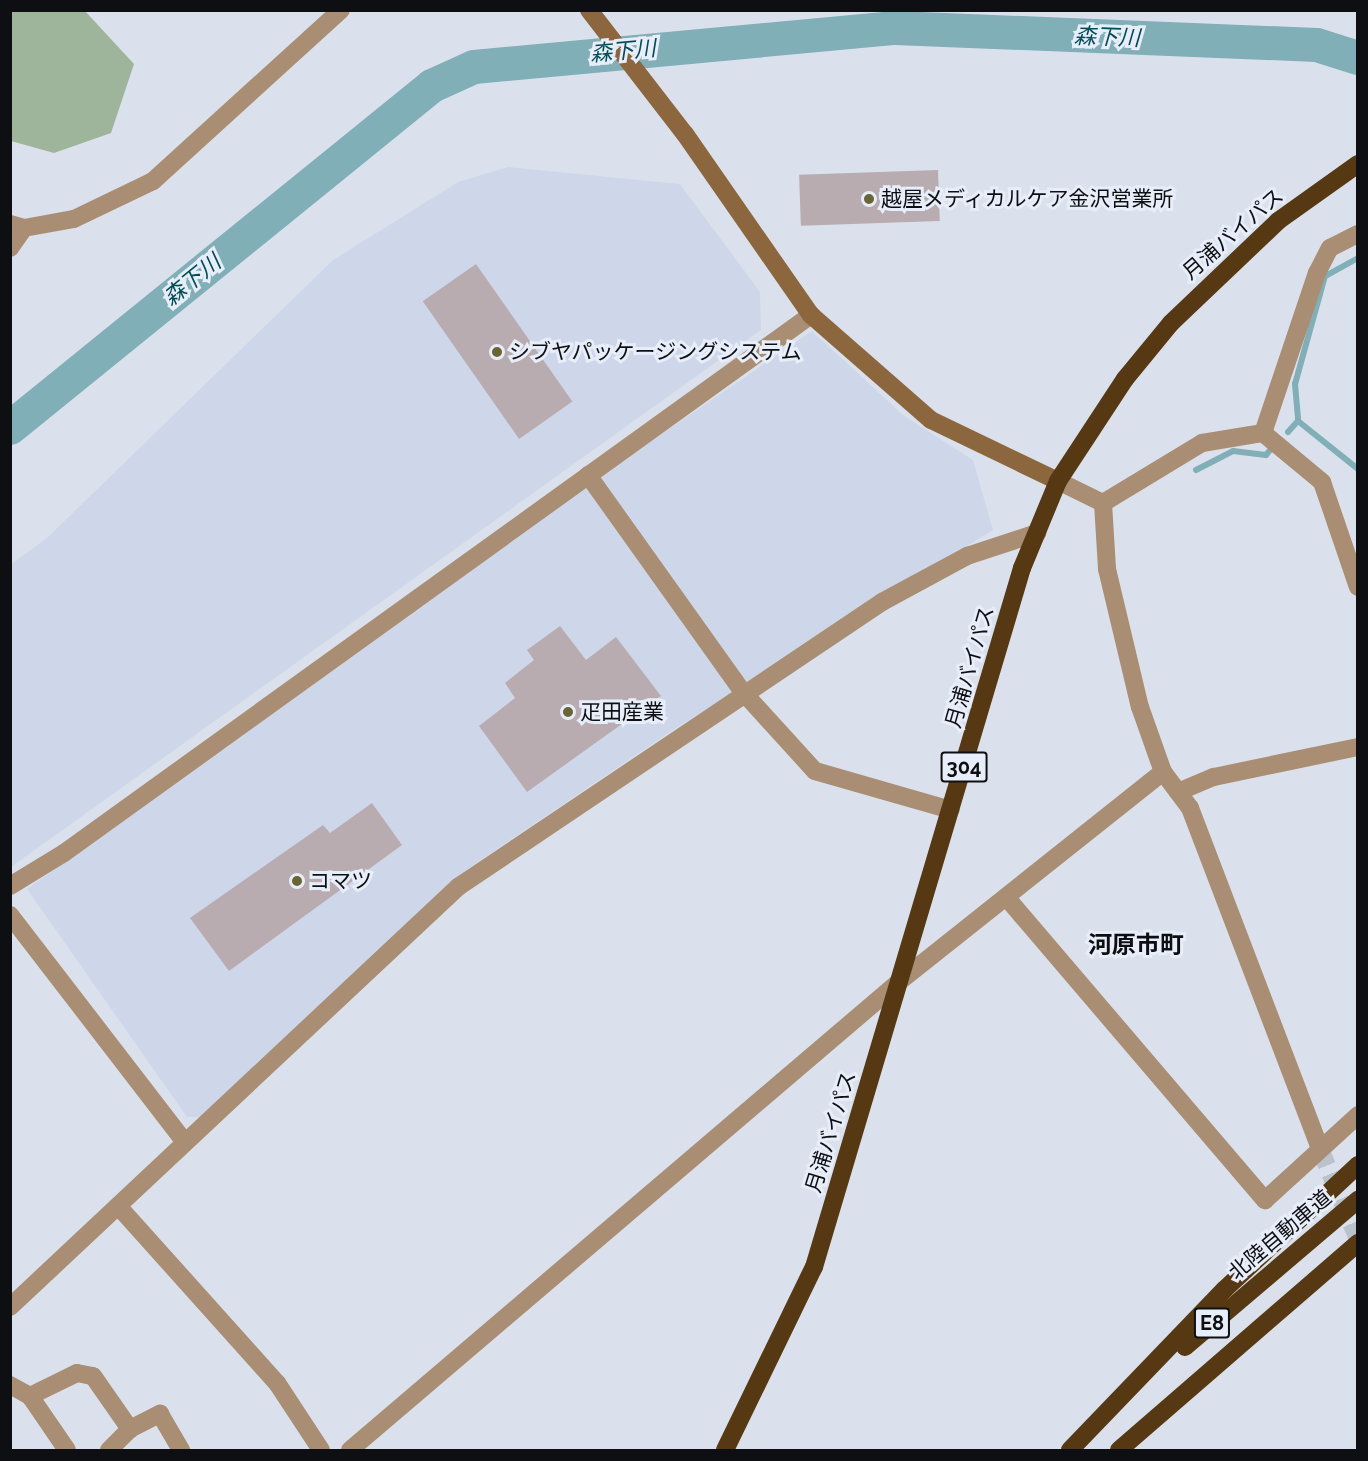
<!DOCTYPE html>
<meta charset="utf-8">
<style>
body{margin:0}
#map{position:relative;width:1368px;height:1461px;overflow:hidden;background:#dbe1ec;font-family:Raleway,"Noto Sans JP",sans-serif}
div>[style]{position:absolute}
.built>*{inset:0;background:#ced7e9}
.green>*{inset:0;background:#9eb59b}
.stream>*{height:6px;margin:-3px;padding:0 3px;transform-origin:3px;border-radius:3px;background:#80afb8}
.river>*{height:34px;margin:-17px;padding:0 17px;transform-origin:17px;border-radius:17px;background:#80afb8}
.building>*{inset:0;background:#b8acb1;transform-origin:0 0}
.street-tunnel>*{height:18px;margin-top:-9px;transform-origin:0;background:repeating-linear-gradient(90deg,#bcc2cb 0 18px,transparent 0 27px)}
.street>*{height:18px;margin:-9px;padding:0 9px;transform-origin:9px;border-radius:9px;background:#a98e73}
.secondary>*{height:18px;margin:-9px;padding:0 9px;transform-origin:9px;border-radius:9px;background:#8c663c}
.highway>*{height:18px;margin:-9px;padding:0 9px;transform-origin:9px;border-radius:9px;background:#563812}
.dots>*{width:16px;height:16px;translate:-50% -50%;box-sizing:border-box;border:3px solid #e8eef9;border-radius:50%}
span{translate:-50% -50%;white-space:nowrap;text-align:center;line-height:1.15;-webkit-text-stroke:6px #e8eef9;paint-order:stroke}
.shield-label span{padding:2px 4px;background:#e8eef9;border:2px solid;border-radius:4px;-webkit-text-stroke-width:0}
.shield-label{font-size:20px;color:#0d0f12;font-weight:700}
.poi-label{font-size:21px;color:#0d0f12}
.left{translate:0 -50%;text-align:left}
.street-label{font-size:21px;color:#0d0f12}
.water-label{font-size:22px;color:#024c56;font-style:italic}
.quarter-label{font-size:24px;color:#0d0f12;font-weight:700}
.frame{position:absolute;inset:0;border:12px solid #0d0f12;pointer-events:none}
</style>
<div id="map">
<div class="built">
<div style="clip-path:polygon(508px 167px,680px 184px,760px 292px,761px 330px,11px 867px,10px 565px,47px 538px,333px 260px,458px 182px)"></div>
<div style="clip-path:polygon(812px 331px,903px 415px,973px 460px,993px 530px,679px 726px,466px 870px,200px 1117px,187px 1117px,27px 889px,615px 466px)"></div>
</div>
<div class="green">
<div style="clip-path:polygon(10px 11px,85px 11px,134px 64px,111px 133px,54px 153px,11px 141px)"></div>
</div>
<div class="stream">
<div style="left:1358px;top:258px;width:38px;rotate:151deg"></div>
<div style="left:1325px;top:276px;width:112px;rotate:105.5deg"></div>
<div style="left:1295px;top:384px;width:37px;rotate:85deg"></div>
<div style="left:1298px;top:421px;width:77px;rotate:38.7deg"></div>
<div style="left:1288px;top:432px;width:15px;rotate:-48deg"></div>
<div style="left:1196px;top:470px;width:42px;rotate:-27.2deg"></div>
<div style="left:1233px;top:451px;width:33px;rotate:7deg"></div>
<div style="left:1266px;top:455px;width:6px;rotate:-51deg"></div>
</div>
<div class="river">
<div style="left:10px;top:428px;width:543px;rotate:-39.02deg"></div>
<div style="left:432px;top:86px;width:46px;rotate:-24.3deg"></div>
<div style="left:474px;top:67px;width:423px;rotate:-5.3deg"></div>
<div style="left:895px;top:28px;width:422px;rotate:2.3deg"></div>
<div style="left:1317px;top:45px;width:43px;rotate:17.6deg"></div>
</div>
<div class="building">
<div style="left:938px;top:170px;width:51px;height:139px;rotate:88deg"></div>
<div style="left:476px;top:264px;width:168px;height:65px;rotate:55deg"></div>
<div style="clip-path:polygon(560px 626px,586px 660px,616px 637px,661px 696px,527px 792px,479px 726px,515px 698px,505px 683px,534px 660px,527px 650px)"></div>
<div style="clip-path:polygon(372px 803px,402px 845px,229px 971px,190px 918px,323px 825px,330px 833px)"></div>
</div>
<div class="street-tunnel">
<div style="left:1320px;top:1149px;width:98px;rotate:67.1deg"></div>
</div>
<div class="street">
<div style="left:10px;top:224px;width:15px;rotate:16deg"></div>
<div style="left:24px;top:228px;width:51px;rotate:-10.2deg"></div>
<div style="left:74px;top:219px;width:88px;rotate:-25.7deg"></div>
<div style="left:153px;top:181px;width:254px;rotate:-42.3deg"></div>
<div style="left:10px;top:248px;width:24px;rotate:-55deg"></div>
<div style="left:1263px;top:433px;width:169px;rotate:-71.4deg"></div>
<div style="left:1317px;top:273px;width:28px;rotate:-63deg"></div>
<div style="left:1330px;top:248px;width:31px;rotate:-27deg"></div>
<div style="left:588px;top:475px;width:267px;rotate:54.5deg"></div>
<div style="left:743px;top:692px;width:107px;rotate:47.7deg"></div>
<div style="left:815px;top:771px;width:141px;rotate:16deg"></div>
<div style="left:1058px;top:481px;width:50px;rotate:26.1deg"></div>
<div style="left:1103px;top:503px;width:66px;rotate:86.5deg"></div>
<div style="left:1107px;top:569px;width:142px;rotate:76.6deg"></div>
<div style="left:1140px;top:707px;width:69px;rotate:70.5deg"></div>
<div style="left:1163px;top:772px;width:45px;rotate:53.1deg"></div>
<div style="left:1190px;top:808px;width:365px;rotate:69.1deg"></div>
<div style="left:1103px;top:503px;width:116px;rotate:-31.2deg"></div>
<div style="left:1202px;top:443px;width:62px;rotate:-9.3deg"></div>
<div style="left:1263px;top:433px;width:77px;rotate:39.7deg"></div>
<div style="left:1322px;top:482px;width:111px;rotate:71.1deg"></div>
<div style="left:1178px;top:792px;width:39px;rotate:-23deg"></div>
<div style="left:1214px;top:777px;width:147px;rotate:-11.8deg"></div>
<div style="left:10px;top:886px;width:63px;rotate:-31.4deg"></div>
<div style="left:64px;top:853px;width:921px;rotate:-35.76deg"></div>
<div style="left:1006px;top:897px;width:399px;rotate:49.5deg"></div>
<div style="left:1265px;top:1200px;width:126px;rotate:-42.4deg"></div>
<div style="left:10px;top:915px;width:287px;rotate:52.4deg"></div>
<div style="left:119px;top:1207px;width:237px;rotate:48.1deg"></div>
<div style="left:277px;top:1383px;width:80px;rotate:56.7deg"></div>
<div style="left:10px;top:1307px;width:614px;rotate:-43.15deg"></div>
<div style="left:458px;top:887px;width:511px;rotate:-33.91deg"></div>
<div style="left:882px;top:602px;width:97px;rotate:-28.4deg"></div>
<div style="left:967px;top:556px;width:74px;rotate:-18.2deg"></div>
<div style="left:10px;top:1385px;width:23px;rotate:29deg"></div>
<div style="left:30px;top:1396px;width:65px;rotate:55.6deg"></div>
<div style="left:30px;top:1396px;width:52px;rotate:-26.1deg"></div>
<div style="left:77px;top:1373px;width:16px;rotate:11deg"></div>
<div style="left:93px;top:1376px;width:65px;rotate:55.1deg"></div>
<div style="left:109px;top:1450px;width:30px;rotate:-45deg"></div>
<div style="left:130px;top:1429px;width:34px;rotate:-27deg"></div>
<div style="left:160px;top:1414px;width:42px;rotate:59.7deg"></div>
<div style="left:350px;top:1450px;width:723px;rotate:-40.46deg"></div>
<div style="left:900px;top:981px;width:336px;rotate:-38.5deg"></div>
</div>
<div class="secondary">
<div style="left:589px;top:10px;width:157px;rotate:52.3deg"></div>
<div style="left:685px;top:134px;width:221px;rotate:55.2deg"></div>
<div style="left:811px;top:315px;width:159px;rotate:41.2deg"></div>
<div style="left:931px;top:420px;width:141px;rotate:25.7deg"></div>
</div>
<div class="highway">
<div style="left:1185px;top:1347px;width:227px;rotate:-40.4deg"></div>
<div style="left:725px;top:1450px;width:203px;rotate:-64.1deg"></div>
<div style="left:814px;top:1267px;width:729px;rotate:-73.43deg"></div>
<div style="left:1022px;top:568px;width:94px;rotate:-67.5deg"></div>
<div style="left:1058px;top:481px;width:122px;rotate:-56.7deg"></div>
<div style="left:1125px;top:379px;width:72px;rotate:-50.6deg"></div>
<div style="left:1171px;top:323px;width:148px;rotate:-43.6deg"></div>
<div style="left:1278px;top:221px;width:98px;rotate:-35.5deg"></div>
<div style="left:1070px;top:1450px;width:223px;rotate:-46.1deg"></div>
<div style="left:1225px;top:1289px;width:182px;rotate:-43deg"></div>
<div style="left:1119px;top:1450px;width:316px;rotate:-40.9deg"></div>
</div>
<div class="dots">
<div style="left:869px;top:199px;background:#6a6532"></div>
<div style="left:497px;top:352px;background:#6a6532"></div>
<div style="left:568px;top:712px;background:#6a6532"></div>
<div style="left:297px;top:881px;background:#6a6532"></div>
</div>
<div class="shield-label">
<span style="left:964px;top:767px">304</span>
<span style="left:1212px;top:1323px">E8</span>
</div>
<div class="poi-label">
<span class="left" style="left:881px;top:199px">越屋メディカルケア金沢営業所</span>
<span class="left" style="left:509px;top:352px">シブヤパッケージングシステム</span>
<span class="left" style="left:580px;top:712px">疋田産業</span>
<span class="left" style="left:309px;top:881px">コマツ</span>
</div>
<div class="street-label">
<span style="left:1233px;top:234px;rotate:-41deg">月浦バイパス</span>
<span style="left:970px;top:667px;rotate:-74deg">月浦バイパス</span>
<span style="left:831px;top:1132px;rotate:-73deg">月浦バイパス</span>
<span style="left:1280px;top:1235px;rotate:-40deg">北陸自動車道</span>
</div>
<div class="water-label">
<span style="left:1107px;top:37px;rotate:2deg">森下川</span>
<span style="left:623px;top:51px;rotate:-5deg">森下川</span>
<span style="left:192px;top:280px;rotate:-39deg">森下川</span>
</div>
<div class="quarter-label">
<span style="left:1136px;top:945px">河原市町</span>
</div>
<div class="frame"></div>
</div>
